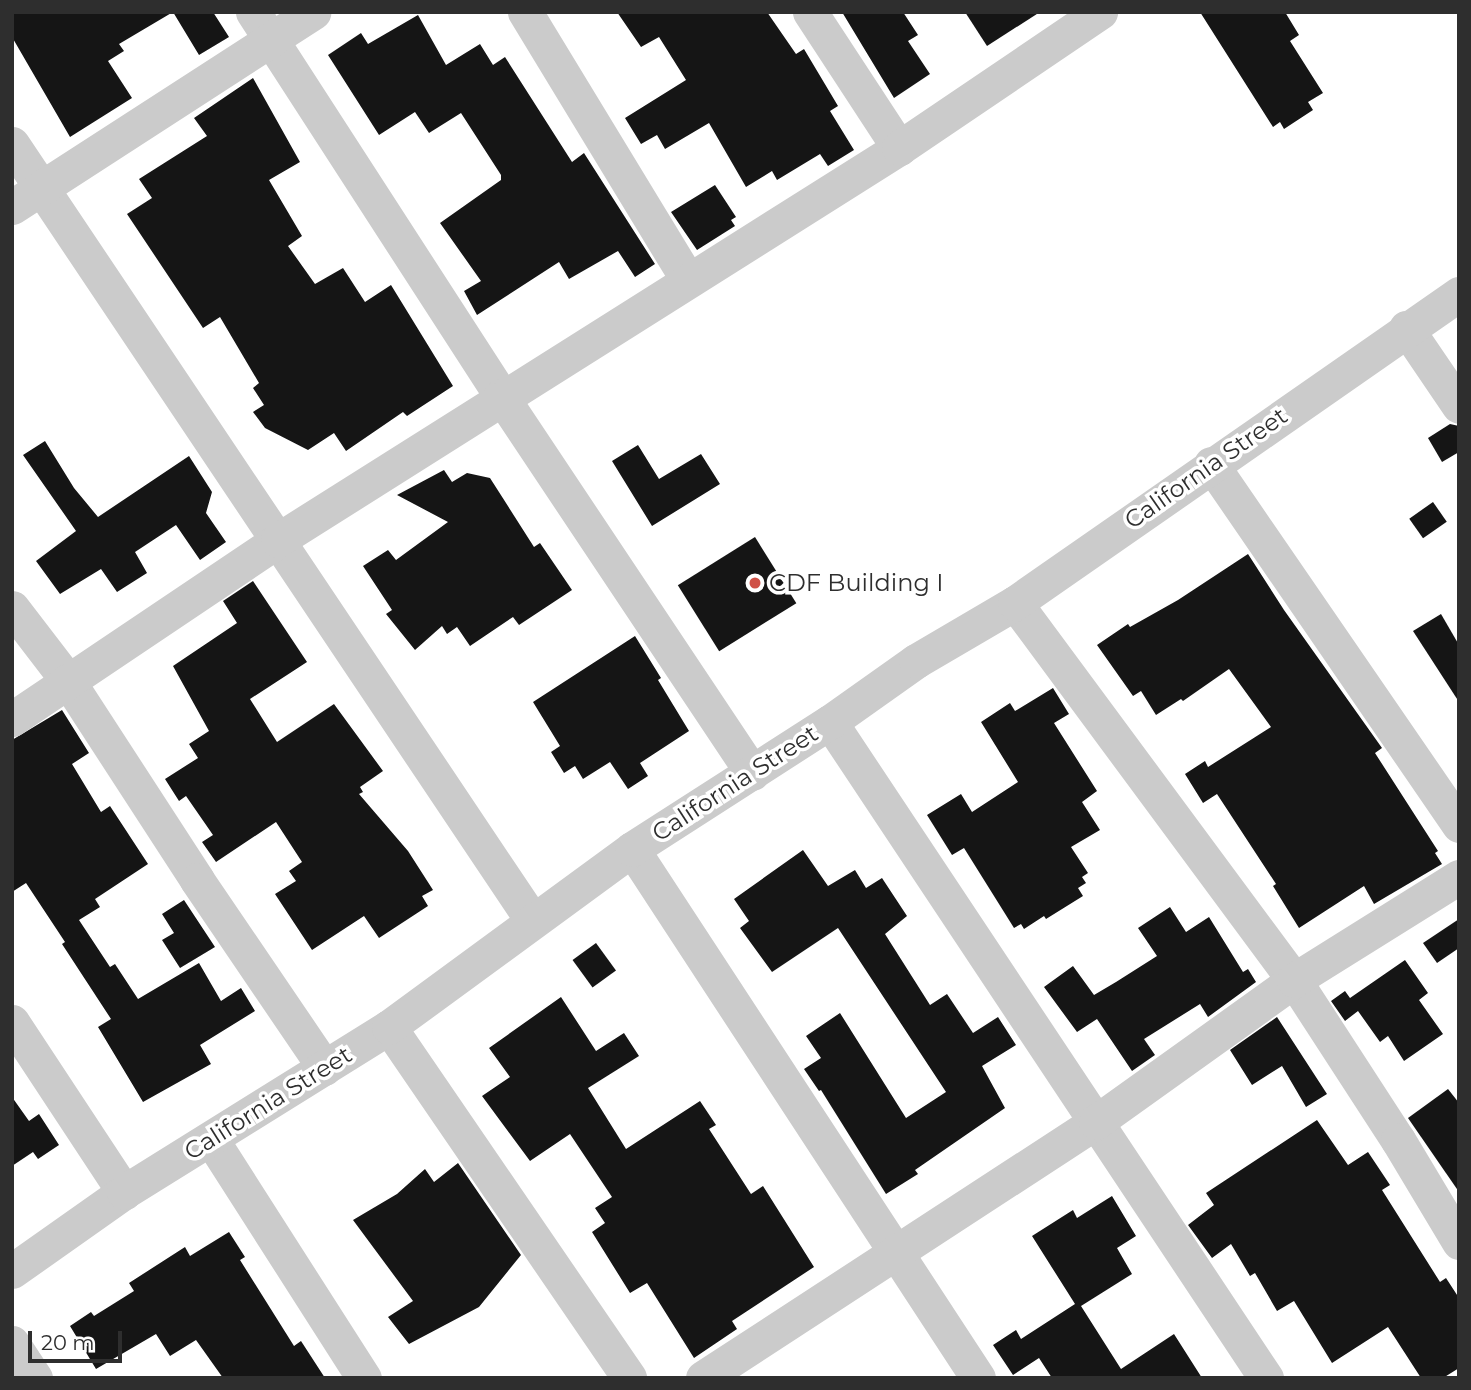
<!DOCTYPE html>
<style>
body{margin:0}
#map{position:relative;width:1471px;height:1390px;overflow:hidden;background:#fff;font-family:Montserrat,sans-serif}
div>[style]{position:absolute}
.building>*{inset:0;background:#151515;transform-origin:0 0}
.minor>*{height:35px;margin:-17.5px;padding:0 17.5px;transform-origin:17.5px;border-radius:17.5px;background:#cbcbcb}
.dots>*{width:19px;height:19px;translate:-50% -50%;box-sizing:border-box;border:4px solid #fff;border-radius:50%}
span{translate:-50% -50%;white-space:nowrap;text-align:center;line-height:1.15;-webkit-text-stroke:7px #fff;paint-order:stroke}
.street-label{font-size:24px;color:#2e2e2e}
.poi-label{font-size:24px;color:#2e2e2e}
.left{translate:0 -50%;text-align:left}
.frame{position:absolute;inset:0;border:14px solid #2e2e2e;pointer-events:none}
.scale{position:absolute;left:28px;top:1331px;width:94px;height:32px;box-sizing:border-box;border:4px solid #2e2e2e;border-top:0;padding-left:9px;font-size:21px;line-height:24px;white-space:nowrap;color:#2e2e2e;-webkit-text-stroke:5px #fff;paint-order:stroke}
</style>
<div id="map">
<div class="building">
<div style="clip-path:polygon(12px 12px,213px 12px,229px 37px,199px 55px,173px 12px,119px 44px,124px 51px,108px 61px,132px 98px,70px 137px,12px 37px)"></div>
<div style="clip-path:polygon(617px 12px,767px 12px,796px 54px,804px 49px,838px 106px,830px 111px,854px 150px,828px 166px,820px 154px,777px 180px,772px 171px,746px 187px,709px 123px,665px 149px,657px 135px,641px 144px,625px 118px,686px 80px,659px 37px,641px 47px)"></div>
<div style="clip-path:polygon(842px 12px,903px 12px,918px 35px,908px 41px,930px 74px,894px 98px)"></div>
<div style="clip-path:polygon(965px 12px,1040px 12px,987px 46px)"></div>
<div style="clip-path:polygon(1200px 12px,1285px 12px,1299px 35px,1290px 41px,1323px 93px,1308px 102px,1313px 110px,1284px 129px,1280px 122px,1273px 127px)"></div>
<div style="clip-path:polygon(418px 15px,446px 65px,480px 44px,493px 65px,505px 57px,572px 162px,584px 153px,655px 264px,635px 277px,618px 251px,569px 279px,559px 262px,477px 315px,464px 291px,481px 281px,440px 223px,501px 180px,501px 175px,461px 113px,429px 133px,415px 112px,379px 135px,328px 55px,361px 33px,368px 44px)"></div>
<div style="clip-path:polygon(253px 78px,300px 162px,269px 180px,302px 236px,288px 246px,315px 284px,343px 268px,365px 302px,391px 285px,453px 386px,407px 416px,403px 412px,346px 451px,334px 433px,308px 450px,265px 428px,253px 412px,264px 405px,253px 388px,259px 383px,220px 317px,203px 328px,127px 214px,152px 198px,139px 179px,207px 136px,194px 118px)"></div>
<div style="clip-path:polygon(715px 185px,736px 217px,731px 220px,735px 226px,697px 250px,671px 212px)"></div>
<div style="clip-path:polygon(1450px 424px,1459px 426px,1459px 452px,1442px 462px,1428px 438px)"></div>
<div style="clip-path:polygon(45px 441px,74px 488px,98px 517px,189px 456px,212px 492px,206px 513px,226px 542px,200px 560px,176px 525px,135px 552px,147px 573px,117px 592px,101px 569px,60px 594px,36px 561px,76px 531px,23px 455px)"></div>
<div style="clip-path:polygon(638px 445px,659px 479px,701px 454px,720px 484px,652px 526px,612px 461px)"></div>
<div style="clip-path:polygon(444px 470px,452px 482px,467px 473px,490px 478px,534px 547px,540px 543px,572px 590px,519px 625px,513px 617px,470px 646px,457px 627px,447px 634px,442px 626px,415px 650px,386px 614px,392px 610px,363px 566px,388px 550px,396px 560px,448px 522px,397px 495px)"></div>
<div style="left:1433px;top:502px;width:24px;height:29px;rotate:55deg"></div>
<div style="left:755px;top:537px;width:78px;height:91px;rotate:58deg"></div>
<div style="clip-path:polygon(1248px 554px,1284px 610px,1382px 748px,1375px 753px,1438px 851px,1435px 853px,1442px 864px,1374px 904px,1364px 886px,1299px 928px,1273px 886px,1276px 884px,1217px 794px,1203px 803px,1185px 774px,1205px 761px,1208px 767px,1271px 727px,1229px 669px,1183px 701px,1181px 699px,1156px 715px,1141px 691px,1133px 696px,1097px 645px,1128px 624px,1130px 627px,1178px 600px)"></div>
<div style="clip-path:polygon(253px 581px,307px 662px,250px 699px,277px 742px,334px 704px,383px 771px,360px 787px,363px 792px,359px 794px,408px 851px,433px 890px,422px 896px,428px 906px,379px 938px,364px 916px,312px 950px,275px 894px,296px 881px,289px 871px,302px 862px,276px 822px,216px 862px,202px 842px,213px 835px,186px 796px,179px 801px,165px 779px,198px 758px,189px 744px,209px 731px,173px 666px,237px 623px,223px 601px)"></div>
<div style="clip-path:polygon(1441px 614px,1459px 645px,1459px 702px,1413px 631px)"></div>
<div style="clip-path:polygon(635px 636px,661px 678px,658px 680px,689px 731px,640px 763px,648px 776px,628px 789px,610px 762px,583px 779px,575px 766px,564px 773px,551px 752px,560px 746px,533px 702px)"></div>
<div style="clip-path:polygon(1053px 688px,1069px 714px,1054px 723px,1097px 791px,1082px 802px,1100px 830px,1071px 847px,1088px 873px,1082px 877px,1086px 883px,1078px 888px,1083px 896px,1046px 919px,1044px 916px,1024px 929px,1021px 924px,1014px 928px,964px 848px,952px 855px,927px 815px,961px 794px,972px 812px,1018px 782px,981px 722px,1010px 703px,1015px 711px)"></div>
<div style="clip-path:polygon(62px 710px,89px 753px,72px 764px,101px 812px,110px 806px,148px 864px,95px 899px,100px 907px,79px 920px,110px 967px,115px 964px,138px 999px,199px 963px,221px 1001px,241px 988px,255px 1011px,200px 1045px,211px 1064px,143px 1102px,98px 1027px,111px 1019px,62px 944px,65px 942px,26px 883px,12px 892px,12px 740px)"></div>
<div style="clip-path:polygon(803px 850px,828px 886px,855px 870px,866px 888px,882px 878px,907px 916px,885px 934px,930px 1005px,947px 994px,973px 1033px,998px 1017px,1016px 1045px,982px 1066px,1005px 1108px,915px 1170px,918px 1174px,886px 1194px,821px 1090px,819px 1091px,804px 1069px,821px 1058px,806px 1036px,840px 1013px,906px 1118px,946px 1092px,838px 928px,772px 972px,740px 928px,749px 921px,734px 899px)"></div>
<div style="clip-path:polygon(184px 900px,215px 947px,180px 968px,162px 940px,174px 933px,162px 914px)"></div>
<div style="clip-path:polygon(1170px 907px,1186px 932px,1209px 917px,1243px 972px,1248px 969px,1256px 982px,1208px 1017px,1200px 1004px,1144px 1039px,1155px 1055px,1132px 1071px,1097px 1019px,1077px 1032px,1044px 987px,1073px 966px,1094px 995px,1116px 982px,1157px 956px,1138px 928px)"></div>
<div style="clip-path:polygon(1459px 919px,1459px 948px,1437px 963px,1423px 943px)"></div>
<div style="left:596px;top:943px;width:34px;height:29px;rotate:54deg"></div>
<div style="clip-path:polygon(1405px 960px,1428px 993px,1419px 1000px,1443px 1034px,1404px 1061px,1388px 1036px,1380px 1042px,1358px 1011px,1345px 1021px,1331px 1001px,1345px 991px,1350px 998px)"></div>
<div style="clip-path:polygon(561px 997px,596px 1051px,624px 1033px,639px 1056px,588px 1088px,626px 1149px,700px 1101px,716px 1125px,709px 1129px,751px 1194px,763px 1186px,814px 1267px,732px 1321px,737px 1329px,694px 1358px,647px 1283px,630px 1293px,592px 1232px,605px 1223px,595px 1208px,612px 1197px,570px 1134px,530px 1161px,482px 1096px,510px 1077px,489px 1048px)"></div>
<div style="clip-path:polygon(1277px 1017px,1327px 1094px,1306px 1107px,1282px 1066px,1252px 1085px,1230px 1050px)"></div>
<div style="clip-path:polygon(1448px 1089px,1459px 1103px,1459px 1192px,1408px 1118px)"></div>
<div style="clip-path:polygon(12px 1097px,29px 1121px,39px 1114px,59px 1145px,38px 1159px,33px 1152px,12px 1166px)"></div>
<div style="clip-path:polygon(1317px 1120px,1348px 1165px,1368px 1152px,1390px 1185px,1382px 1190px,1440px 1282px,1446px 1278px,1459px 1298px,1459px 1368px,1443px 1378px,1421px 1378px,1388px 1327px,1332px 1363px,1294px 1301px,1277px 1311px,1255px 1273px,1250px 1276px,1231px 1244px,1212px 1258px,1188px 1225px,1214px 1205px,1206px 1193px)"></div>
<div style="clip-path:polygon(458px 1163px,521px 1255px,479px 1307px,409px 1344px,388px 1317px,413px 1301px,353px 1220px,397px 1194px,425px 1169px,434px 1182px)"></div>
<div style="clip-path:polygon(1112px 1196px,1136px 1236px,1117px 1248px,1132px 1274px,1081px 1306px,1121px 1369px,1174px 1334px,1202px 1378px,1052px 1378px,1039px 1358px,1013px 1375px,993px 1345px,1016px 1330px,1021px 1339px,1075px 1304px,1032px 1236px,1073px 1210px,1077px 1218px)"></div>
<div style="clip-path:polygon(229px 1232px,245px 1257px,240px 1260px,294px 1346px,301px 1341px,325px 1378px,223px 1378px,196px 1340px,170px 1356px,156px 1334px,96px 1369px,70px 1326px,91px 1312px,94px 1316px,134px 1291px,129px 1283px,185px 1247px,190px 1256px)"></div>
</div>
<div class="minor">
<div style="left:253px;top:12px;width:457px;rotate:57.1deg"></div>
<div style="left:501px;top:396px;width:453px;rotate:56.3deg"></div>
<div style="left:525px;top:12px;width:311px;rotate:58.7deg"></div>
<div style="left:810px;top:12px;width:163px;rotate:56.8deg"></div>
<div style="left:12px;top:144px;width:934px;rotate:56.17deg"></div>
<div style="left:12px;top:207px;width:359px;rotate:-32.9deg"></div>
<div style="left:1406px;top:328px;width:94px;rotate:55.8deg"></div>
<div style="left:1211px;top:464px;width:438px;rotate:55.5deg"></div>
<div style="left:1015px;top:603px;width:469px;rotate:53.5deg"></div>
<div style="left:1294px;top:980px;width:191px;rotate:57deg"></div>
<div style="left:1398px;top:1140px;width:119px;rotate:59.1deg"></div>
<div style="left:12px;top:608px;width:92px;rotate:52.5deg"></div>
<div style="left:68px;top:681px;width:237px;rotate:57deg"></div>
<div style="left:197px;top:880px;width:227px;rotate:55.8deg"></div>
<div style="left:12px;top:719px;width:321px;rotate:-33.9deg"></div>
<div style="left:278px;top:540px;width:734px;rotate:-32.26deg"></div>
<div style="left:899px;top:148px;width:243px;rotate:-34.1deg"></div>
<div style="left:830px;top:722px;width:788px;rotate:56.39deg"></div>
<div style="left:632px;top:849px;width:632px;rotate:56.81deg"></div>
<div style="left:12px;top:1022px;width:204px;rotate:56.6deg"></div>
<div style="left:389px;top:1027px;width:425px;rotate:55.6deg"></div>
<div style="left:211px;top:1139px;width:284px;rotate:57.4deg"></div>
<div style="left:12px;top:1271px;width:137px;rotate:-35.2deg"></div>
<div style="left:124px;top:1192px;width:312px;rotate:-31.9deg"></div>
<div style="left:389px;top:1027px;width:301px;rotate:-36.2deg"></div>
<div style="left:632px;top:849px;width:235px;rotate:-32.7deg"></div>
<div style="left:830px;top:722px;width:105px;rotate:-35.3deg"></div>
<div style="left:916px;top:661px;width:115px;rotate:-30.4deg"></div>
<div style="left:1015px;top:603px;width:541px;rotate:-34.84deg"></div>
<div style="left:12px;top:1343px;width:42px;rotate:56.7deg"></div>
<div style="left:703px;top:1378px;width:469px;rotate:-33.1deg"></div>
<div style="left:1096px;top:1122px;width:244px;rotate:-35.6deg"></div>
<div style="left:1294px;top:980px;width:195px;rotate:-32deg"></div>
</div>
<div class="dots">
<div style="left:755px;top:583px;background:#cf5046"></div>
</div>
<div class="street-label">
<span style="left:1206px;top:468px;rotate:-35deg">California Street</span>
<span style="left:735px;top:783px;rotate:-33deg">California Street</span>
<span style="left:268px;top:1103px;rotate:-32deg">California Street</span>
</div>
<div class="poi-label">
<span class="left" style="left:769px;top:583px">CDF Building I</span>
</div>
<div class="frame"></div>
<div class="scale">20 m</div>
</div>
